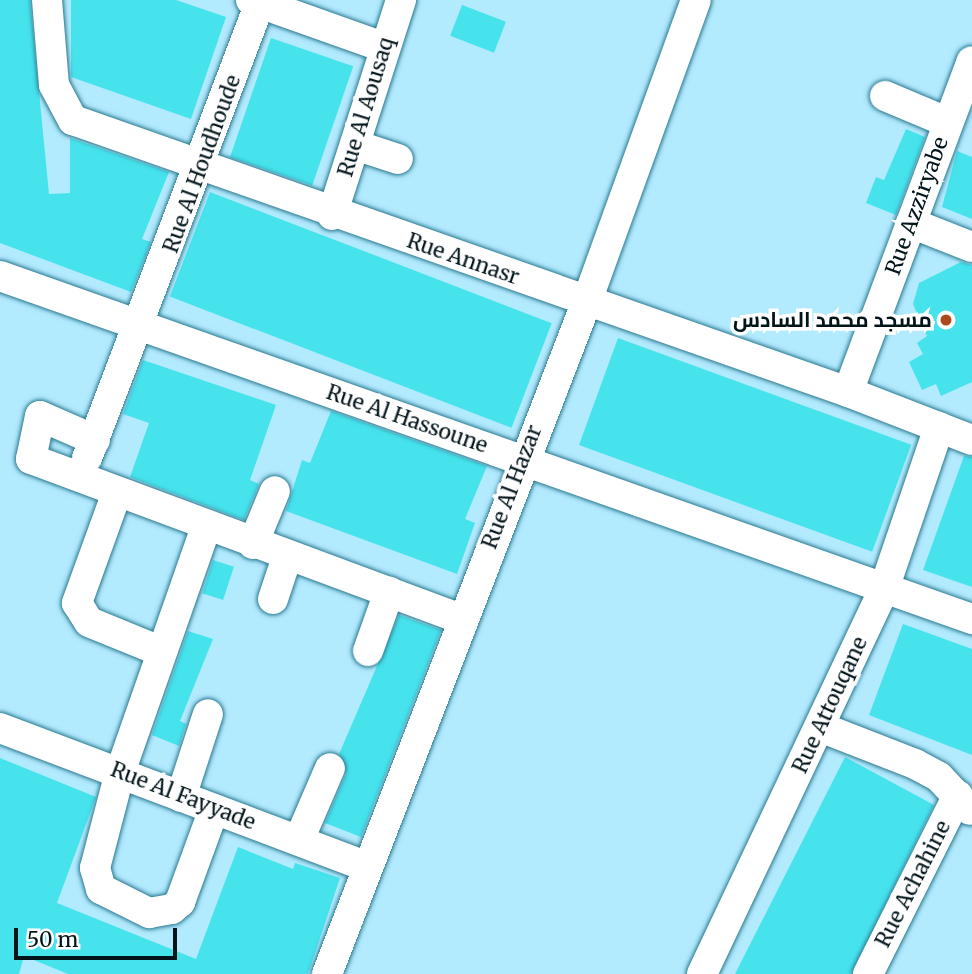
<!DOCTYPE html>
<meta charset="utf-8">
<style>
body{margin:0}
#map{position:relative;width:972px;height:974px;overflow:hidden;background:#b2eafe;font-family:Merriweather,Cairo,serif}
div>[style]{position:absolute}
.building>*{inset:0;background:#46e3ed;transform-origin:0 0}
.roads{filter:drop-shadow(0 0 2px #297990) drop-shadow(0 0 2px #297990)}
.minor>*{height:30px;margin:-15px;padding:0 15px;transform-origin:15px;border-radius:15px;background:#fff}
.dots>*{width:19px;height:19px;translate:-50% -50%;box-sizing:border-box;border:4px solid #fff;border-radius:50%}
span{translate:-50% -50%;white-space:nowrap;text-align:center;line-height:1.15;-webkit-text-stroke:7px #fff;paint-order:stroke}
.street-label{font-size:21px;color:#01141a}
.poi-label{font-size:21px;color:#01141a;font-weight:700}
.right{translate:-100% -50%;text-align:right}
.scale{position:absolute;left:14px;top:928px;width:163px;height:32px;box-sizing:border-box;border:4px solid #01141a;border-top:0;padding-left:9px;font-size:21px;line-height:24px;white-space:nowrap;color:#01141a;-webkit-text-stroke:5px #fff;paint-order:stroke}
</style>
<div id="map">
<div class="building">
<div style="clip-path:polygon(0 0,30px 0,49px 194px,70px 193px,70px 138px,169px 172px,142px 239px,151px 242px,131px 292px,0 243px)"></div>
<div style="clip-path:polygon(71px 0,176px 0,226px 17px,191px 119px,71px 77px)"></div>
<div style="left:462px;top:5px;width:47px;height:33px;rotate:21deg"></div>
<div style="left:271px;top:38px;width:87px;height:126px;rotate:19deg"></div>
<div style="clip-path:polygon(906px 129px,925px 137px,896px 215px,866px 203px,876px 177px,884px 180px)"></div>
<div style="clip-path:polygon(957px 151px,972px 157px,972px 219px,942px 207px)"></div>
<div style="left:210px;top:192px;width:366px;height:112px;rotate:21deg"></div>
<div style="clip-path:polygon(961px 262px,972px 265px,972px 382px,941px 396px,936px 384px,922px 390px,909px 362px,923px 354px,917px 343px,927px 336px,913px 304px,919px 283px)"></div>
<div style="left:618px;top:338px;width:312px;height:114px;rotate:20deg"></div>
<div style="clip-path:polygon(143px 360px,276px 405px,250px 480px,259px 484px,244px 520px,130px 477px,149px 423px,123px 414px)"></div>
<div style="clip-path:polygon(331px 411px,487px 466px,465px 519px,475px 523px,457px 574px,286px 511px,302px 460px,310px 463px)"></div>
<div style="clip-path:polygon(964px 456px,972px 457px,972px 587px,923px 570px)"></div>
<div style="left:213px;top:560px;width:22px;height:35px;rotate:18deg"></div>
<div style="clip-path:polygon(399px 615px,441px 630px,361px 837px,325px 823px,346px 774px,339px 754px)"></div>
<div style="clip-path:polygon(903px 624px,972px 649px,972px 755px,869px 715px)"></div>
<div style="clip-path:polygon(188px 631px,213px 639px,180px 721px,186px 724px,179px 746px,152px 735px)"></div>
<div style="clip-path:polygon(845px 757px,934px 805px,851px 974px,735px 974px)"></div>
<div style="clip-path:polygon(0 758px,96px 797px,57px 903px,196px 959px,238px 847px,293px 869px,295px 863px,340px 878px,308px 974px,68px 974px,24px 956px,19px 974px,0 974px)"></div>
</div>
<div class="roads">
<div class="minor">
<div style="left:47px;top:0;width:85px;rotate:85.3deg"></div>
<div style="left:54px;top:85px;width:40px;rotate:62deg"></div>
<div style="left:73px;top:120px;width:821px;rotate:19.34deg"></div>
<div style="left:848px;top:392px;width:133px;rotate:21.2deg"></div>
<div style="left:251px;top:0;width:140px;rotate:19.6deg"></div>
<div style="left:885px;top:96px;width:67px;rotate:22.8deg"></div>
<div style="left:355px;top:145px;width:45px;rotate:18deg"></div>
<div style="left:332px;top:215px;width:226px;rotate:-72.2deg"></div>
<div style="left:911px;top:223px;width:66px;rotate:21.5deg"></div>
<div style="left:0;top:276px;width:1031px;rotate:19.44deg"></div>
<div style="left:848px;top:392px;width:353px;rotate:-69.5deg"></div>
<div style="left:95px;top:440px;width:60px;rotate:-156.4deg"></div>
<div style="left:40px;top:416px;width:44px;rotate:101.8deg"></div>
<div style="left:31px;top:459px;width:459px;rotate:20.4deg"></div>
<div style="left:87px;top:458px;width:487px;rotate:-69.2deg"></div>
<div style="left:116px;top:495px;width:115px;rotate:109.9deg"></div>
<div style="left:77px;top:603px;width:22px;rotate:58deg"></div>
<div style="left:89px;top:622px;width:77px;rotate:22.2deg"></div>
<div style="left:206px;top:527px;width:260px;rotate:109.3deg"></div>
<div style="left:120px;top:772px;width:99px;rotate:104.6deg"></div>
<div style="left:95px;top:868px;width:22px;rotate:74deg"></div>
<div style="left:101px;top:889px;width:54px;rotate:26.6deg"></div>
<div style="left:149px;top:913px;width:23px;rotate:-10deg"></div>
<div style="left:172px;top:909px;width:11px;rotate:-41deg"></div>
<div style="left:180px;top:902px;width:99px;rotate:-69.9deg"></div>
<div style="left:253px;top:544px;width:57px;rotate:-67.5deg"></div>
<div style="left:273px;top:599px;width:44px;rotate:-71.6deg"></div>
<div style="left:368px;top:651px;width:63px;rotate:-70.4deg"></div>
<div style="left:820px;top:727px;width:102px;rotate:21.3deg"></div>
<div style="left:915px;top:764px;width:27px;rotate:28deg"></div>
<div style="left:939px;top:777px;width:45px;rotate:46.8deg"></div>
<div style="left:0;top:728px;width:390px;rotate:20.7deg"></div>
<div style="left:181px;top:797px;width:87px;rotate:-72deg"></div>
<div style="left:299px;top:840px;width:78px;rotate:-66.7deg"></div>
<div style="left:327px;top:974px;width:721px;rotate:-68.88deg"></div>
<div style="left:587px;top:301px;width:320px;rotate:-70.1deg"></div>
<div style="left:702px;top:974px;width:426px;rotate:-64.7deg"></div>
<div style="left:884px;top:589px;width:171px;rotate:-71.2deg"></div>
<div style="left:868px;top:974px;width:200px;rotate:-63.3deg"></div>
</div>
</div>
<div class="dots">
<div style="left:946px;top:320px;background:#ad471c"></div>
</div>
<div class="street-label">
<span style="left:366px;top:107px;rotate:-73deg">Rue Al Aousaq</span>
<span style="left:202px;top:164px;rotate:-70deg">Rue Al Houdhoude</span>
<span style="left:917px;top:206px;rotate:-70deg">Rue Azziryabe</span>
<span style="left:463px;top:259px;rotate:19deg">Rue Annasr</span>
<span style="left:407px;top:419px;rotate:19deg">Rue Al Hassoune</span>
<span style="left:512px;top:487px;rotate:-69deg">Rue Al Hazar</span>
<span style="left:830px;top:705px;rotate:-65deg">Rue Attouqane</span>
<span style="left:183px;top:796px;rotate:21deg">Rue Al Fayyade</span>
<span style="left:913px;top:884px;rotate:-63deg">Rue Achahine</span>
</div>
<div class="poi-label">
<span class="right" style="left:932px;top:320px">مسجد محمد السادس</span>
</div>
<div class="scale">50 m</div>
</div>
